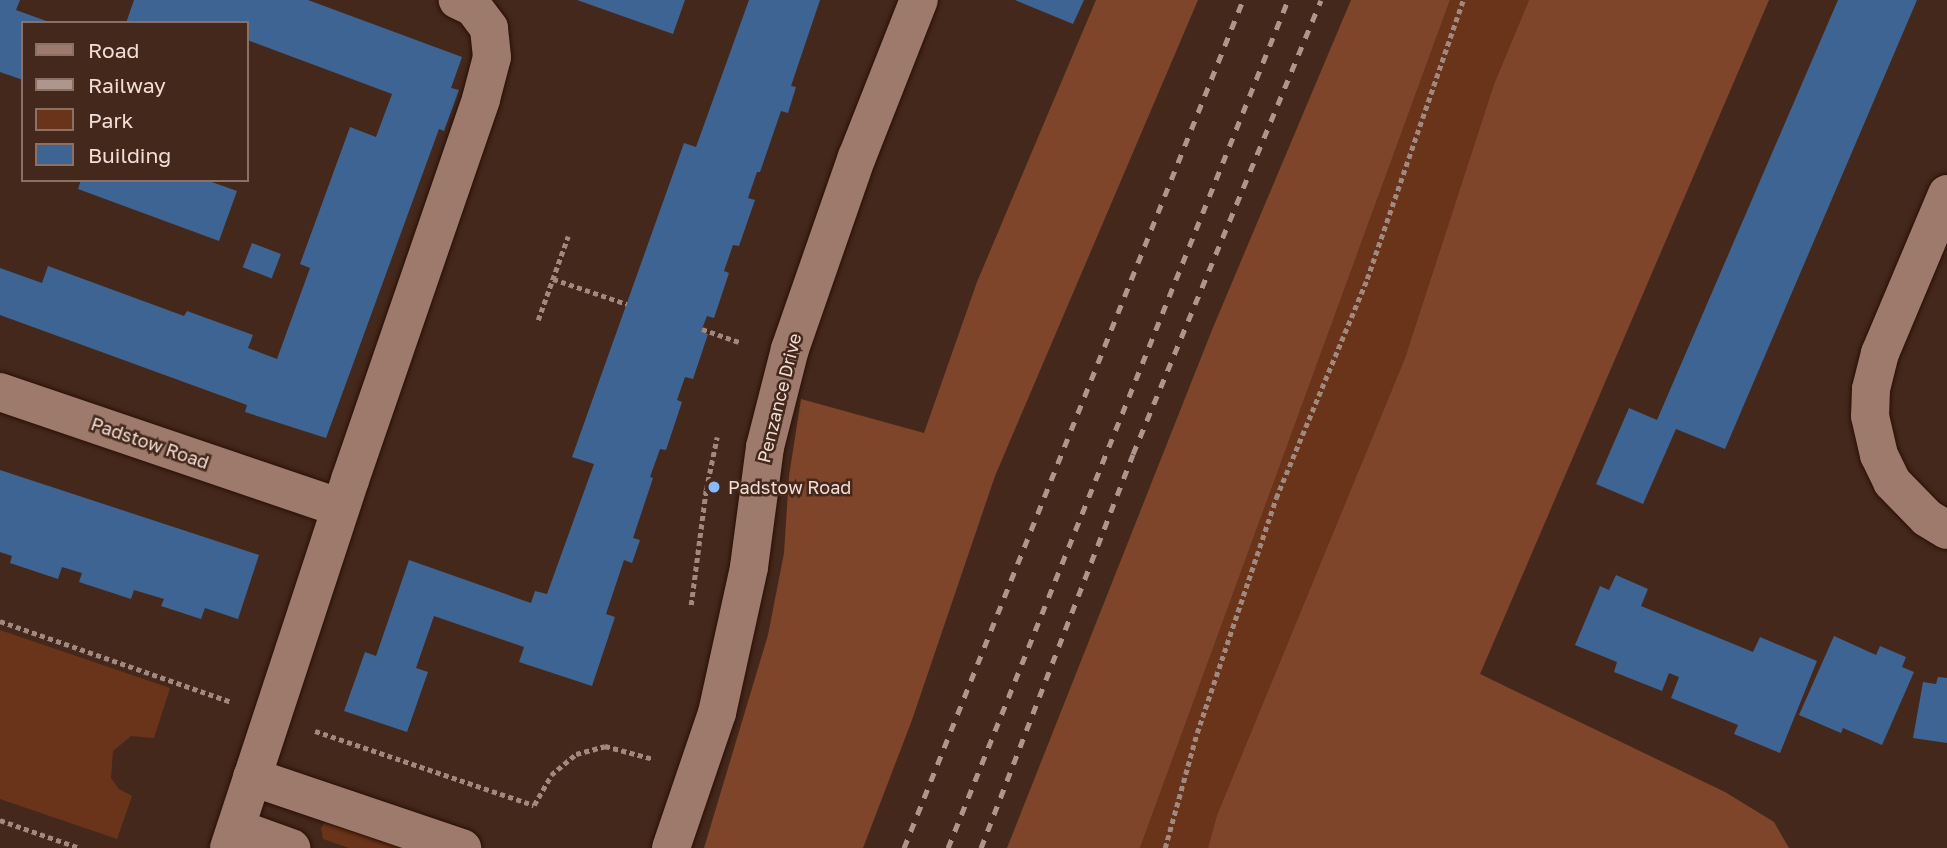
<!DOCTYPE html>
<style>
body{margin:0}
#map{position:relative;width:1947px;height:848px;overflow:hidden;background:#45281c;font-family:"Golos Text",sans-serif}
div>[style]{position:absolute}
.green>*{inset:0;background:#6a341b}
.forest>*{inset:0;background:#7e452b}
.building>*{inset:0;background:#3e6494;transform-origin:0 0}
.path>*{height:4.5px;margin-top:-2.25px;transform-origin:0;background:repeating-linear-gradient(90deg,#a1897f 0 5px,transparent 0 8.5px)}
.roads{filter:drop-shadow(0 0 2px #2a1005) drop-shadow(0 0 2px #2a1005)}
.street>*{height:38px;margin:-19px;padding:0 19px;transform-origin:19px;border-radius:19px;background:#9d7a6c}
.rail>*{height:5px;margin-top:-2.5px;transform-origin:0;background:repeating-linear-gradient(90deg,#ae968d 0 9px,transparent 0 18px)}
.dots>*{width:19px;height:19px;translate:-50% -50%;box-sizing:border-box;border:4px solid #45281c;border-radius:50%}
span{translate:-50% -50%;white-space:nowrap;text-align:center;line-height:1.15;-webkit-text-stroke:5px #45281c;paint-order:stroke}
.street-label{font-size:18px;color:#f2ded6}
.poi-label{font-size:18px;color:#f2ded6}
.left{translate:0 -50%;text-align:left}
.legend{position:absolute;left:21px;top:21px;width:228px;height:161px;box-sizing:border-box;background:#45281c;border:2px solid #8a7166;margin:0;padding:9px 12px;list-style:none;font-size:21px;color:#f2ded6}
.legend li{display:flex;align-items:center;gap:14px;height:35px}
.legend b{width:35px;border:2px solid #8a7166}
</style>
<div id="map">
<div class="green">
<div style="clip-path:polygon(1450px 0,1529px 0,1494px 84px,1405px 358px,1217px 815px,1208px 848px,1140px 848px)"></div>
<div style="clip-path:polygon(0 630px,170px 688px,154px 738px,131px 736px,113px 751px,111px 778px,119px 789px,132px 796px,117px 839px,0 799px)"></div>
<div style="clip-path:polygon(326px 821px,414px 848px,349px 848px,323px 839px,321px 828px)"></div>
</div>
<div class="forest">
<div style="clip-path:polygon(1096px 0,1198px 0,995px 476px,912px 720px,863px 848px,704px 848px,768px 635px,784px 553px,789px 476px,801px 399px,924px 433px,977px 282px)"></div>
<div style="clip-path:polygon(1351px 0,1450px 0,1140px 848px,1007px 848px,1212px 330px)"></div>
<div style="clip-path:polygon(1529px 0,1769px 0,1480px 674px,1725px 792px,1774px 822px,1789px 848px,1208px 848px,1217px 815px,1405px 358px,1494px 84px)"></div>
</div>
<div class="building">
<div style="clip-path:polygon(0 0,20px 0,16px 10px,49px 22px,23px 23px,23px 80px,0 72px)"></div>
<div style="clip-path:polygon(134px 0,308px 0,462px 57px,451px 88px,459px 90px,444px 131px,439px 129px,326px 438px,245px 412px,247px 405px,0 315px,0 268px,42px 283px,48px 266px,184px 316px,187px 311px,253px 335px,248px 348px,277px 359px,310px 268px,300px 264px,350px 127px,376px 137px,392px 94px,247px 40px,247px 23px,126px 23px)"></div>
<div style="clip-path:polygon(577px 0,685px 0,673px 34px)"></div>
<div style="clip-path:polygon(749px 0,820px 0,791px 86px,796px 87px,788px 113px,781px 111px,760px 172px,757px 172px,748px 198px,755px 200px,739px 246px,733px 245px,724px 271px,729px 273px,714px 318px,707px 316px,702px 329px,702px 332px,708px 334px,693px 379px,685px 377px,677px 400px,682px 402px,666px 450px,660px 449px,650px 477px,653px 478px,633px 538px,640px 540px,632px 563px,624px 560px,606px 614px,615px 617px,592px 686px,519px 662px,524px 647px,434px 616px,416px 668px,428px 672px,407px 732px,344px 711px,365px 652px,376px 656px,409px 560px,531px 603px,535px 591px,547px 594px,594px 464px,572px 457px,684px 143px,696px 147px)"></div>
<div style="clip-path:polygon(1015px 0,1084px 0,1073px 24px)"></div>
<div style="clip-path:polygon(1838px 0,1917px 0,1725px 449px,1676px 429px,1643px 504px,1596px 484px,1629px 408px,1657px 420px)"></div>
<div style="clip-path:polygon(81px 180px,206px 180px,237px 191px,219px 241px,78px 189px)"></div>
<div style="left:252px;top:243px;width:31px;height:26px;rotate:21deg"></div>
<div style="clip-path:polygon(0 470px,259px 555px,238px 619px,205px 608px,201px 619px,161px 606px,164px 599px,134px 590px,131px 599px,79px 582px,82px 573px,62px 567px,58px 579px,10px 563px,12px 556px,0 552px)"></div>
<div style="clip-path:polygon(1616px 575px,1648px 589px,1641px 606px,1753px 652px,1760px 637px,1817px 661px,1780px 753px,1734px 734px,1738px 725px,1671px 698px,1679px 677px,1669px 673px,1662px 691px,1614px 672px,1617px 662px,1575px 645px,1600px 586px,1609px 590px)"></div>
<div style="clip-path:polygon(1834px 636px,1876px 655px,1880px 646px,1906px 657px,1902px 667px,1914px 672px,1882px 745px,1843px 728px,1841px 733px,1799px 715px)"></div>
<div style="clip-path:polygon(1938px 677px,1947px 678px,1947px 743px,1913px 738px,1923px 682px,1936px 684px)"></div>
</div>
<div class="path">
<div style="left:553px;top:279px;width:78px;rotate:18.7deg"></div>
<div style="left:538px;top:320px;width:89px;rotate:-70.3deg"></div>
<div style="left:702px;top:329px;width:42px;rotate:19.3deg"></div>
<div style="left:691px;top:605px;width:116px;rotate:-82.6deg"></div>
<div style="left:706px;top:490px;width:54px;rotate:-78.3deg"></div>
<div style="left:0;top:621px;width:245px;rotate:19.3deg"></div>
<div style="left:315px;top:731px;width:231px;rotate:18.7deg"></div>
<div style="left:534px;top:805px;width:34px;rotate:-60deg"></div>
<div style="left:551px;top:775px;width:33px;rotate:-40deg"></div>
<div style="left:576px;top:754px;width:30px;rotate:-15deg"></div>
<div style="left:605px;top:746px;width:51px;rotate:14.9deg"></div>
<div style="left:0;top:820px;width:85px;rotate:19.3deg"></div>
<div style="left:1165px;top:848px;width:119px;rotate:-74.5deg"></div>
<div style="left:1197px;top:733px;width:248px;rotate:-71.4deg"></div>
<div style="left:1276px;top:498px;width:237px;rotate:-67.4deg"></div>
<div style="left:1367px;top:279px;width:295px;rotate:-71deg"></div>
</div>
<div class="roads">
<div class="street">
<div style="left:1947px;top:194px;width:173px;rotate:112.8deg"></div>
<div style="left:1880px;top:353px;width:37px;rotate:104deg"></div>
<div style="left:1871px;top:389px;width:27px;rotate:92deg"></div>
<div style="left:1870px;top:416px;width:40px;rotate:77deg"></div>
<div style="left:1879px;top:455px;width:30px;rotate:64deg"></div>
<div style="left:1892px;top:482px;width:50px;rotate:45.8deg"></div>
<div style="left:1927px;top:518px;width:23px;rotate:31deg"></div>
<div style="left:0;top:392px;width:359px;rotate:18.8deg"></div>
<div style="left:252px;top:777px;width:222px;rotate:18.7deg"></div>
<div style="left:236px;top:828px;width:59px;rotate:20deg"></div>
<div style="left:229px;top:848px;width:387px;rotate:-71.8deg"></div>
<div style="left:350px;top:480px;width:403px;rotate:-71deg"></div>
<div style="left:481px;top:99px;width:43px;rotate:-75.3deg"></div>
<div style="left:492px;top:57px;width:29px;rotate:-96deg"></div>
<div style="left:489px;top:28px;width:26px;rotate:-127deg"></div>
<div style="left:473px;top:7px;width:17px;rotate:-155deg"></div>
<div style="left:671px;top:848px;width:143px;rotate:-71.2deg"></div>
<div style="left:717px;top:713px;width:149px;rotate:-77.6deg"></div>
<div style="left:749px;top:567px;width:121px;rotate:-82.4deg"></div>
<div style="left:765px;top:447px;width:101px;rotate:-75.7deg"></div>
<div style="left:790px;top:349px;width:203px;rotate:-70.8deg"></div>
<div style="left:857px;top:157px;width:169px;rotate:-68.5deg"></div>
</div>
</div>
<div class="rail">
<div style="left:904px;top:848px;width:913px;rotate:-68.21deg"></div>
<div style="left:948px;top:848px;width:914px;rotate:-68.15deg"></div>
<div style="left:981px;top:848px;width:422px;rotate:-68.9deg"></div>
<div style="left:1133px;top:454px;width:491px;rotate:-67.5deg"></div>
</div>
<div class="dots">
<div style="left:714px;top:487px;background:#88bafc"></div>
</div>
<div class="street-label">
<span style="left:779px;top:398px;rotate:-76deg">Penzance Drive</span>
<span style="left:150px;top:443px;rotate:19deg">Padstow Road</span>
</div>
<div class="poi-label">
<span class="left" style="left:728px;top:487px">Padstow Road</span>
</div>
<ul class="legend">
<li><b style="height:9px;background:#9d7a6c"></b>Road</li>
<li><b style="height:9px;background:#ae968d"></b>Railway</li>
<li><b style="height:19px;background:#6a341b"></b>Park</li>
<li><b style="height:19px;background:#3e6494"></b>Building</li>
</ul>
</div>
